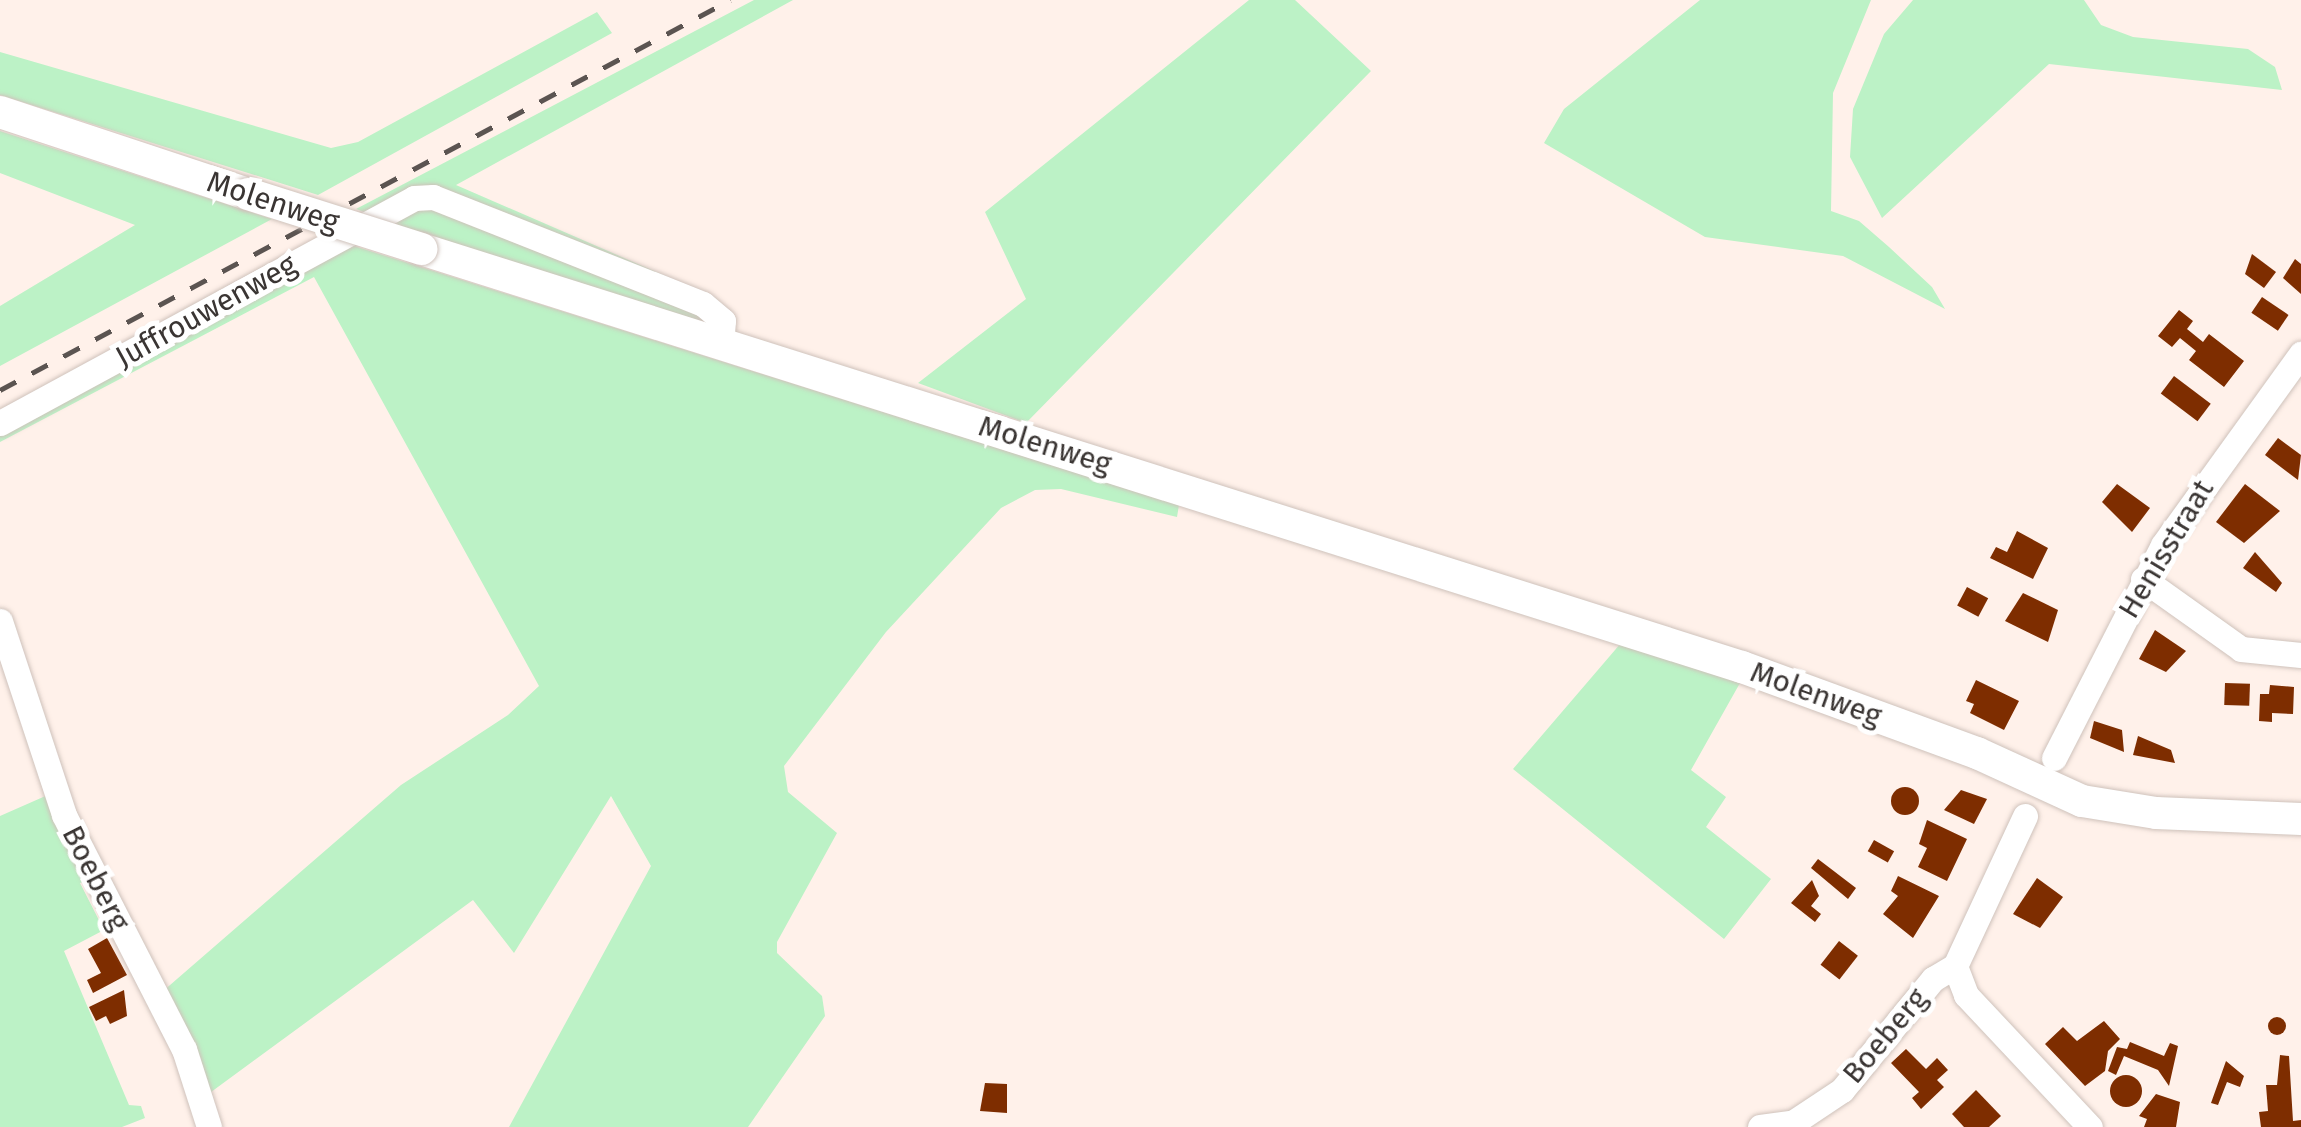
<!DOCTYPE html>
<style>
body{margin:0}
#map{position:relative;width:2301px;height:1127px;overflow:hidden;background:#fff1ea;font-family:"Fira Sans",sans-serif}
div>[style]{position:absolute}
.green>*{inset:0;background:#bcf2c6}
.building>*{inset:0;background:#7e2d00;transform-origin:0 0}
.round{border-radius:50%}
.roads{filter:drop-shadow(0 0 2px #cfc2bb) drop-shadow(0 0 2px #cfc2bb)}
.minor>*{height:25px;margin:-12.5px;padding:0 12.5px;transform-origin:12.5px;border-radius:12.5px;background:#fff}
.major>*{height:32px;margin:-16px;padding:0 16px;transform-origin:16px;border-radius:16px;background:#fff}
.rail>*{height:5px;margin-top:-2.5px;transform-origin:0;background:repeating-linear-gradient(90deg,#5b5451 0 18px,transparent 0 36px)}
.bridges{filter:drop-shadow(0 0 2px #cfc2bb) drop-shadow(0 0 2px #cfc2bb)}
.major-bridge>*{height:32px;margin:-16px;padding:0 16px;transform-origin:16px;border-radius:16px;background:#fff}
span{translate:-50% -50%;white-space:nowrap;text-align:center;line-height:1.15;-webkit-text-stroke:10px #fff;paint-order:stroke}
.street-label{font-size:30px;color:#3a3533}
</style>
<div id="map">
<div class="green">
<div style="clip-path:polygon(754px 0,793px 0,456px 185px,684px 284px,444px 194px,370px 214px,356px 209px)"></div>
<div style="clip-path:polygon(1249px 0,1295px 0,1371px 71px,1026px 423px,918px 383px,1026px 299px,985px 212px)"></div>
<div style="clip-path:polygon(1700px 0,1871px 0,1833px 93px,1831px 211px,1859px 221px,1889px 247px,1932px 287px,1945px 309px,1843px 256px,1705px 237px,1544px 143px,1564px 109px)"></div>
<div style="clip-path:polygon(1913px 0,2084px 0,2101px 25px,2133px 37px,2248px 49px,2275px 67px,2282px 90px,2049px 64px,1882px 218px,1850px 157px,1853px 109px,1884px 34px)"></div>
<div style="clip-path:polygon(597px 12px,612px 33px,318px 195px,0 95px,0 52px,331px 148px,358px 142px)"></div>
<div style="clip-path:polygon(0 131px,151px 180px,272px 219px,0 366px,0 306px,135px 225px,0 173px)"></div>
<div style="clip-path:polygon(418px 204px,702px 311px,709px 324px,390px 223px)"></div>
<div style="clip-path:polygon(351px 245px,1179px 505px,1177px 517px,1061px 489px,1035px 490px,1001px 508px,886px 632px,784px 766px,788px 792px,837px 833px,777px 942px,777px 953px,822px 996px,825px 1016px,748px 1127px,509px 1127px,651px 866px,611px 796px,514px 953px,473px 900px,207px 1095px,162px 992px,401px 785px,508px 715px,539px 686px,314px 277px,0 442px,0 430px)"></div>
<div style="clip-path:polygon(1621px 643px,1740px 683px,1691px 770px,1726px 797px,1706px 827px,1771px 879px,1724px 939px,1513px 769px)"></div>
<div style="clip-path:polygon(50px 794px,92px 880px,80px 883px,104px 930px,64px 951px,129px 1105px,141px 1106px,145px 1118px,122px 1127px,0 1127px,0 816px)"></div>
</div>
<div class="building">
<div style="clip-path:polygon(2252px 254px,2276px 272px,2264px 288px,2245px 274px)"></div>
<div style="clip-path:polygon(2295px 259px,2301px 264px,2301px 294px,2283px 278px)"></div>
<div style="left:2262px;top:297px;width:32px;height:19px;rotate:34deg"></div>
<div style="clip-path:polygon(2179px 310px,2193px 321px,2187px 329px,2203px 342px,2209px 334px,2244px 361px,2224px 387px,2189px 360px,2196px 351px,2180px 338px,2172px 347px,2158px 336px)"></div>
<div style="left:2174px;top:376px;width:46px;height:22px;rotate:37deg"></div>
<div style="clip-path:polygon(2278px 438px,2301px 455px,2298px 480px,2265px 455px)"></div>
<div style="clip-path:polygon(2117px 484px,2150px 508px,2132px 532px,2102px 502px)"></div>
<div style="clip-path:polygon(2245px 484px,2280px 511px,2244px 543px,2216px 522px)"></div>
<div style="clip-path:polygon(2017px 531px,2048px 548px,2033px 579px,1990px 558px,1996px 547px,2007px 552px)"></div>
<div style="clip-path:polygon(2255px 552px,2282px 583px,2276px 592px,2243px 568px)"></div>
<div style="left:1967px;top:587px;width:24px;height:21px;rotate:28deg"></div>
<div style="clip-path:polygon(2023px 593px,2058px 610px,2048px 642px,2005px 621px)"></div>
<div style="clip-path:polygon(2155px 630px,2186px 651px,2166px 672px,2139px 659px)"></div>
<div style="clip-path:polygon(1976px 680px,2019px 701px,2004px 730px,1970px 713px,1974px 704px,1966px 701px)"></div>
<div style="left:2225px;top:683px;width:25px;height:22px;rotate:2deg"></div>
<div style="clip-path:polygon(2270px 685px,2294px 687px,2293px 714px,2272px 713px,2272px 722px,2259px 721px,2260px 694px,2269px 694px)"></div>
<div style="clip-path:polygon(2094px 721px,2122px 730px,2124px 752px,2090px 738px)"></div>
<div style="clip-path:polygon(2138px 736px,2171px 750px,2175px 763px,2133px 755px)"></div>
<div class="round" style="left:1891px;top:787px;width:28px;height:28px"></div>
<div style="clip-path:polygon(1961px 790px,1987px 799px,1974px 824px,1944px 810px)"></div>
<div style="clip-path:polygon(1927px 820px,1967px 839px,1947px 881px,1918px 867px,1927px 848px,1919px 844px)"></div>
<div style="left:1874px;top:840px;width:23px;height:13px;rotate:29deg"></div>
<div style="clip-path:polygon(1818px 859px,1856px 888px,1848px 899px,1811px 868px)"></div>
<div style="clip-path:polygon(1898px 876px,1939px 896px,1913px 938px,1883px 914px,1898px 896px,1891px 891px)"></div>
<div style="clip-path:polygon(2037px 878px,2063px 897px,2040px 928px,2013px 914px)"></div>
<div style="clip-path:polygon(1812px 880px,1819px 896px,1811px 906px,1821px 914px,1815px 922px,1791px 903px)"></div>
<div style="clip-path:polygon(107px 938px,127px 975px,93px 993px,87px 980px,101px 973px,88px 949px)"></div>
<div style="left:1839px;top:941px;width:24px;height:30px;rotate:38deg"></div>
<div style="clip-path:polygon(124px 990px,127px 1016px,110px 1024px,106px 1016px,96px 1021px,89px 1007px)"></div>
<div class="round" style="left:2268px;top:1017px;width:18px;height:18px"></div>
<div style="clip-path:polygon(2104px 1021px,2120px 1039px,2108px 1051px,2105px 1071px,2085px 1086px,2045px 1044px,2063px 1027px,2077px 1041px)"></div>
<div style="clip-path:polygon(2130px 1042px,2164px 1056px,2170px 1043px,2178px 1046px,2169px 1086px,2158px 1070px,2124px 1056px,2116px 1075px,2108px 1071px,2117px 1047px,2127px 1049px)"></div>
<div style="clip-path:polygon(1906px 1049px,1926px 1069px,1937px 1058px,1948px 1070px,1937px 1080px,1944px 1087px,1921px 1109px,1912px 1098px,1919px 1092px,1891px 1063px)"></div>
<div style="clip-path:polygon(2280px 1055px,2289px 1056px,2293px 1121px,2301px 1120px,2301px 1127px,2261px 1127px,2259px 1112px,2268px 1111px,2266px 1085px,2277px 1085px)"></div>
<div style="clip-path:polygon(2226px 1061px,2244px 1076px,2240px 1087px,2227px 1082px,2218px 1105px,2211px 1103px)"></div>
<div class="round" style="left:2110px;top:1075px;width:32px;height:32px"></div>
<div style="clip-path:polygon(985px 1083px,1007px 1084px,1007px 1113px,980px 1111px)"></div>
<div style="clip-path:polygon(1976px 1090px,2001px 1116px,1989px 1127px,1964px 1127px,1952px 1114px)"></div>
<div style="clip-path:polygon(2156px 1094px,2180px 1102px,2176px 1127px,2144px 1127px,2147px 1119px,2139px 1116px)"></div>
</div>
<div class="roads">
<div class="minor">
<div style="left:0;top:423px;width:471px;rotate:-28.5deg"></div>
<div style="left:414px;top:198px;width:19px;rotate:-3deg"></div>
<div style="left:433px;top:197px;width:290px;rotate:21.6deg"></div>
<div style="left:703px;top:304px;width:26px;rotate:40deg"></div>
<div style="left:723px;top:321px;width:22px;rotate:95deg"></div>
<div style="left:2143px;top:579px;width:120px;rotate:35.5deg"></div>
<div style="left:2241px;top:649px;width:60px;rotate:5.7deg"></div>
<div style="left:0;top:621px;width:204px;rotate:71.7deg"></div>
<div style="left:64px;top:815px;width:263px;rotate:62.9deg"></div>
<div style="left:184px;top:1049px;width:82px;rotate:72.2deg"></div>
<div style="left:2054px;top:758px;width:239px;rotate:-62.9deg"></div>
<div style="left:2163px;top:545px;width:236px;rotate:-54.2deg"></div>
<div style="left:2025px;top:816px;width:166px;rotate:115deg"></div>
<div style="left:1955px;top:966px;width:31px;rotate:69deg"></div>
<div style="left:1966px;top:995px;width:181px;rotate:46.8deg"></div>
<div style="left:1760px;top:1127px;width:34px;rotate:-8deg"></div>
<div style="left:1794px;top:1122px;width:58px;rotate:-33.7deg"></div>
<div style="left:1842px;top:1090px;width:144px;rotate:-50.7deg"></div>
<div style="left:1933px;top:979px;width:26px;rotate:-31deg"></div>
</div>
<div class="major">
<div style="left:0;top:112px;width:261px;rotate:18.3deg"></div>
<div style="left:421px;top:249px;width:1386px;rotate:17.56deg"></div>
<div style="left:1742px;top:667px;width:250px;rotate:20.1deg"></div>
<div style="left:1977px;top:753px;width:115px;rotate:24.6deg"></div>
<div style="left:2082px;top:801px;width:75px;rotate:9.2deg"></div>
<div style="left:2156px;top:813px;width:145px;rotate:2.4deg"></div>
</div>
</div>
<div class="rail">
<div style="left:0;top:390px;width:828px;rotate:-28.11deg"></div>
</div>
<div class="bridges">
<div class="major-bridge">
<div style="left:248px;top:194px;width:182px;rotate:17.6deg"></div>
</div>
</div>
<div class="street-label">
<span style="left:273px;top:202px;rotate:18deg">Molenweg</span>
<span style="left:206px;top:311px;rotate:-29deg">Juffrouwenweg</span>
<span style="left:1045px;top:445px;rotate:17deg">Molenweg</span>
<span style="left:2166px;top:549px;rotate:-59deg">Henisstraat</span>
<span style="left:1816px;top:694px;rotate:20deg">Molenweg</span>
<span style="left:96px;top:878px;rotate:63deg">Boeberg</span>
<span style="left:1885px;top:1036px;rotate:-50deg">Boeberg</span>
</div>
</div>
